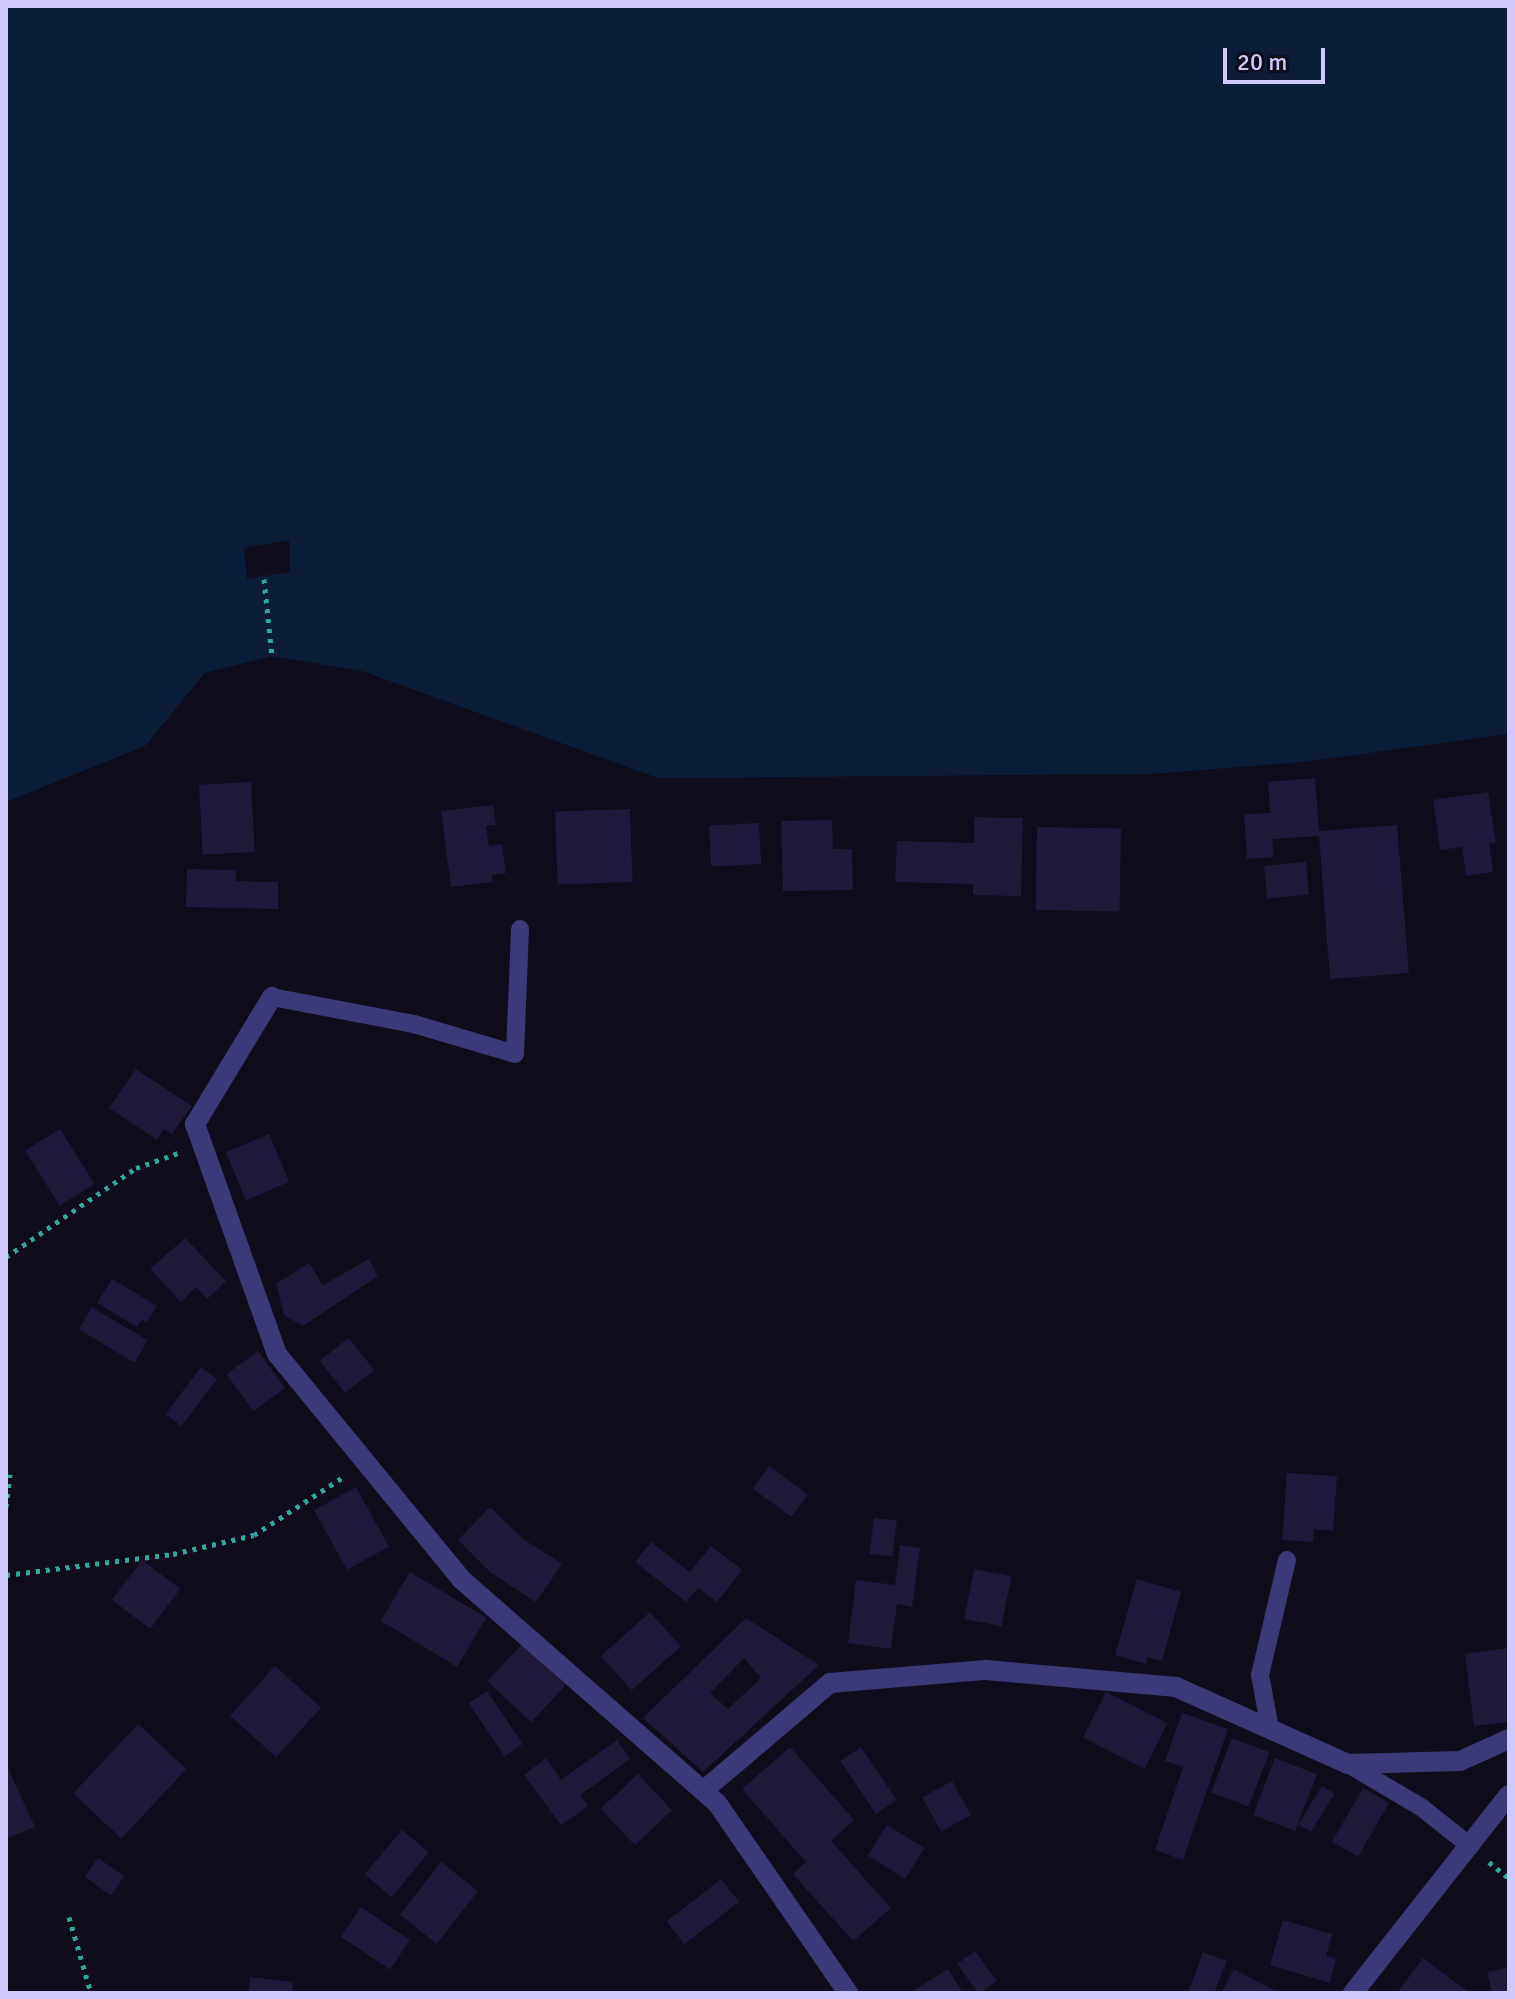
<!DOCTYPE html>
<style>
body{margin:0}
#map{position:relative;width:1515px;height:1999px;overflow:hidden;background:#0f0c1b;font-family:Signika,sans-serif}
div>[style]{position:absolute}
.water>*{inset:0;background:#0c1d3a}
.pier>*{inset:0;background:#0f0c1b}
.building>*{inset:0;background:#20193b;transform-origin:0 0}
.path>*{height:5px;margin-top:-2.5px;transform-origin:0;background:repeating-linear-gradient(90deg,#32a7a1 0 4px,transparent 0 10px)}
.lane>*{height:18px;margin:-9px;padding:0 9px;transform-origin:9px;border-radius:9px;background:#3c3978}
.street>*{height:20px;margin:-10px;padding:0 10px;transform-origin:10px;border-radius:10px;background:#3c3978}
span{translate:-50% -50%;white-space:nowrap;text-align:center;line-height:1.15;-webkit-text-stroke:6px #0f0c1b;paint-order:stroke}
.frame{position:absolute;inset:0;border:8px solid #cfc9fc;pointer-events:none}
.scale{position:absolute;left:1223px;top:48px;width:102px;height:36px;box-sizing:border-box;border:4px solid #cfc9fc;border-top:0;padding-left:10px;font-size:24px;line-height:28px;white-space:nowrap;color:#cfc9fc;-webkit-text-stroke:6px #0f0c1b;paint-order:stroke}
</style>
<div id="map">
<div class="water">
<div style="clip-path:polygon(6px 6px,1509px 6px,1509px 734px,1302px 762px,1151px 774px,658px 778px,362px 671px,272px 656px,205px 673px,145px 746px,6px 802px)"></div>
</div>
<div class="pier">
<div style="clip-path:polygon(289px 540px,290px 572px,247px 579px,244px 548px)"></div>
</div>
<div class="building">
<div style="clip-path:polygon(1315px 778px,1319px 831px,1397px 825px,1409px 973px,1330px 979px,1319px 836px,1272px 839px,1274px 857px,1247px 859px,1244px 814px,1270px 813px,1268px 782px)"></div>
<div style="left:251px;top:782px;width:70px;height:52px;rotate:87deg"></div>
<div style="clip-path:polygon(1488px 792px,1496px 842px,1489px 843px,1493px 872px,1466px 876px,1462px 847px,1440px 850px,1433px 800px)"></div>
<div style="clip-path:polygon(493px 805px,496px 825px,486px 826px,489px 846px,502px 844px,506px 873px,492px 875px,493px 882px,451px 887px,441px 811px)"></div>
<div style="left:630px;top:809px;width:73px;height:75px;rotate:88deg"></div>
<div style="clip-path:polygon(974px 817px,1023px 818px,1021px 896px,973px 895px,973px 884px,895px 882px,897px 841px,974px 843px)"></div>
<div style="clip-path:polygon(832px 820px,833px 849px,852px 849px,853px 890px,783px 891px,781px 821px)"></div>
<div style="left:759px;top:823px;width:41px;height:50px;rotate:87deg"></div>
<div style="left:1037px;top:827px;width:84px;height:83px;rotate:1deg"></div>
<div style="left:1306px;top:862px;width:33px;height:42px;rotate:85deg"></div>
<div style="clip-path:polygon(187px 869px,236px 870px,236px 881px,278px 882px,278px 909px,186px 907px)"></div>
<div style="clip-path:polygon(136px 1069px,192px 1106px,172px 1134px,164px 1129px,157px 1140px,109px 1108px)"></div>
<div style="left:60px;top:1129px;width:65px;height:41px;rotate:58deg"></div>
<div style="left:269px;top:1134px;width:52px;height:47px;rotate:67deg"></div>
<div style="clip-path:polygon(185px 1238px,226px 1281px,207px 1299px,196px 1287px,181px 1302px,150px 1269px)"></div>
<div style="clip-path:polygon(369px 1259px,378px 1276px,303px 1326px,284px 1315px,276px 1284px,309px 1263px,323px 1285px)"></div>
<div style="clip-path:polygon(112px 1279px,157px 1306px,147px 1322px,142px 1319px,137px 1327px,97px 1303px)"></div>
<div style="left:92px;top:1307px;width:65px;height:26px;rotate:31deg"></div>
<div style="left:349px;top:1338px;width:41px;height:37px;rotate:52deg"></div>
<div style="left:258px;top:1351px;width:46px;height:39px;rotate:54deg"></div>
<div style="left:201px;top:1367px;width:20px;height:59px;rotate:37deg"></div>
<div style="left:769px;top:1466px;width:48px;height:28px;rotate:36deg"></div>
<div style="clip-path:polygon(1287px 1473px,1337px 1476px,1333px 1531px,1314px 1529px,1313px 1542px,1282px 1540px)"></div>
<div style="left:356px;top:1487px;width:68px;height:48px;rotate:61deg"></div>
<div style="clip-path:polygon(490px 1507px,523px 1539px,562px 1564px,536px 1602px,490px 1572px,458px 1540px)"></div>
<div style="left:874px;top:1518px;width:23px;height:36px;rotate:7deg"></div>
<div style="clip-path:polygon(651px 1542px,690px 1572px,711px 1546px,742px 1570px,717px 1602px,698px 1588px,686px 1602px,635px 1562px)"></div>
<div style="clip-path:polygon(900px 1545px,920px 1548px,912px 1607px,897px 1604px,891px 1649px,848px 1643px,856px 1580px,895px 1585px)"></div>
<div style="left:142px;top:1560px;width:48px;height:50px;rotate:37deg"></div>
<div style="left:974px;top:1569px;width:38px;height:51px;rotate:11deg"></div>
<div style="left:410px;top:1572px;width:89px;height:57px;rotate:31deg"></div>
<div style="clip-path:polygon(1137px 1579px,1181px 1592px,1162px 1661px,1148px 1657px,1146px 1664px,1115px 1655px)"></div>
<div style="left:650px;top:1612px;width:46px;height:66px;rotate:48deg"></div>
<div style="clip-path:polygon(evenodd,746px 1618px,819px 1665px,703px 1772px,643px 1718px,746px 1618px,744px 1658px,761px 1678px,728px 1709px,710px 1693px,744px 1658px)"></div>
<div style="left:522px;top:1644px;width:60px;height:51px;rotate:43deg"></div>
<div style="clip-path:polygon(1509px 1648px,1509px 1722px,1474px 1726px,1465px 1654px)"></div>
<div style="left:275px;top:1666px;width:62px;height:67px;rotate:42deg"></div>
<div style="left:487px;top:1691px;width:64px;height:22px;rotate:56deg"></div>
<div style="left:1106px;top:1692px;width:69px;height:51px;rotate:27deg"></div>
<div style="clip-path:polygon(1182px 1713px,1228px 1729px,1183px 1860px,1155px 1850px,1183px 1767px,1165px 1761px)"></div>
<div style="left:138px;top:1724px;width:66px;height:95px;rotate:43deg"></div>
<div style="left:1232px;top:1738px;width:40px;height:58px;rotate:21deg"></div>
<div style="clip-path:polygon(617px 1740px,630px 1759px,580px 1795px,588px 1806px,561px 1825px,524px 1775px,546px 1758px,561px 1780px)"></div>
<div style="clip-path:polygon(790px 1747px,854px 1820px,831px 1841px,891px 1908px,853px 1941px,793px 1874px,806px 1862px,742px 1789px)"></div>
<div style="left:861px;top:1747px;width:64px;height:25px;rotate:56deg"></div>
<div style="left:1275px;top:1758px;width:45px;height:61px;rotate:21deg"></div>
<div style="clip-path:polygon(6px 1764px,35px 1827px,6px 1839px)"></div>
<div style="left:638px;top:1774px;width:50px;height:51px;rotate:47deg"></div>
<div style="left:952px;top:1781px;width:39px;height:34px;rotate:61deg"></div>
<div style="left:1322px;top:1786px;width:15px;height:45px;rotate:32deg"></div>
<div style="left:1363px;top:1788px;width:30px;height:62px;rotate:30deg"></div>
<div style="left:887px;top:1825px;width:44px;height:36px;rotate:32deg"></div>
<div style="left:402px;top:1830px;width:35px;height:58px;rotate:40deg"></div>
<div style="left:98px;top:1858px;width:32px;height:23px;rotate:35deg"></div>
<div style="left:441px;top:1862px;width:47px;height:67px;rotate:38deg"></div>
<div style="left:721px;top:1879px;width:29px;height:69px;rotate:52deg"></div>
<div style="left:361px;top:1907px;width:59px;height:36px;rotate:34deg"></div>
<div style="clip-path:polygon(1283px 1920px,1332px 1934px,1326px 1956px,1336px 1959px,1330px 1983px,1270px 1965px)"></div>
<div style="left:975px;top:1951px;width:37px;height:22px;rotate:54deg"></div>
<div style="clip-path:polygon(1203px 1952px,1227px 1961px,1214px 1993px,1188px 1993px)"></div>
<div style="clip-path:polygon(1423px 1958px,1470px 1993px,1397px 1993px)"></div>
<div style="clip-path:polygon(1509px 1967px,1509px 1993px,1492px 1993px,1487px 1972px)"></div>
<div style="clip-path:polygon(948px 1969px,963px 1993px,910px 1993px)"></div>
<div style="clip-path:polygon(1234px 1969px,1279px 1993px,1221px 1993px)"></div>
<div style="clip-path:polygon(250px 1977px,293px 1982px,292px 1993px,249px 1993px)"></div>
</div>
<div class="path">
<div style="left:264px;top:579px;width:77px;rotate:84.1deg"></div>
<div style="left:6px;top:1257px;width:158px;rotate:-34.4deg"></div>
<div style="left:136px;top:1168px;width:45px;rotate:-19.7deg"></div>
<div style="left:6px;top:1507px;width:33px;rotate:-83deg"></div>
<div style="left:6px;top:1575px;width:168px;rotate:-7.2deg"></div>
<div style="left:173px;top:1554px;width:83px;rotate:-13.2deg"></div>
<div style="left:254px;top:1535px;width:108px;rotate:-33deg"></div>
<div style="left:1489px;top:1862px;width:26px;rotate:39deg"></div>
<div style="left:69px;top:1917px;width:79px;rotate:73.9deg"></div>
</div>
<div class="lane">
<div style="left:272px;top:997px;width:145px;rotate:10.8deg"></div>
<div style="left:414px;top:1024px;width:105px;rotate:16.5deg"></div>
<div style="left:515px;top:1054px;width:125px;rotate:-87.7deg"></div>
<div style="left:1270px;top:1729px;width:55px;rotate:-100.5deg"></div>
<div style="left:1260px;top:1675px;width:118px;rotate:-76.8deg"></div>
<div style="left:1348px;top:1764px;width:85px;rotate:30.5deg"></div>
<div style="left:1421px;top:1807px;width:63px;rotate:38.5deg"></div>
</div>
<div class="street">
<div style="left:272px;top:997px;width:149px;rotate:121.2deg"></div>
<div style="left:195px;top:1124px;width:244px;rotate:70.4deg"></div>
<div style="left:277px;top:1354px;width:291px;rotate:50.7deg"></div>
<div style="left:461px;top:1579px;width:340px;rotate:41.2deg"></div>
<div style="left:717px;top:1803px;width:231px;rotate:55.4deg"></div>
<div style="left:703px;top:1791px;width:167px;rotate:-40.4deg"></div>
<div style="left:830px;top:1683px;width:157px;rotate:-4.8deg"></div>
<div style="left:986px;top:1670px;width:191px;rotate:5.1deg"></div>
<div style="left:1176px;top:1687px;width:188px;rotate:24.1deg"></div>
<div style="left:1348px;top:1764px;width:112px;rotate:-1.5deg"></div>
<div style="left:1460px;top:1761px;width:54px;rotate:-24.2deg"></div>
<div style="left:1353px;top:1993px;width:252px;rotate:-51.8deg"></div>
</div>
<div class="frame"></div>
<div class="scale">20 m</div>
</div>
